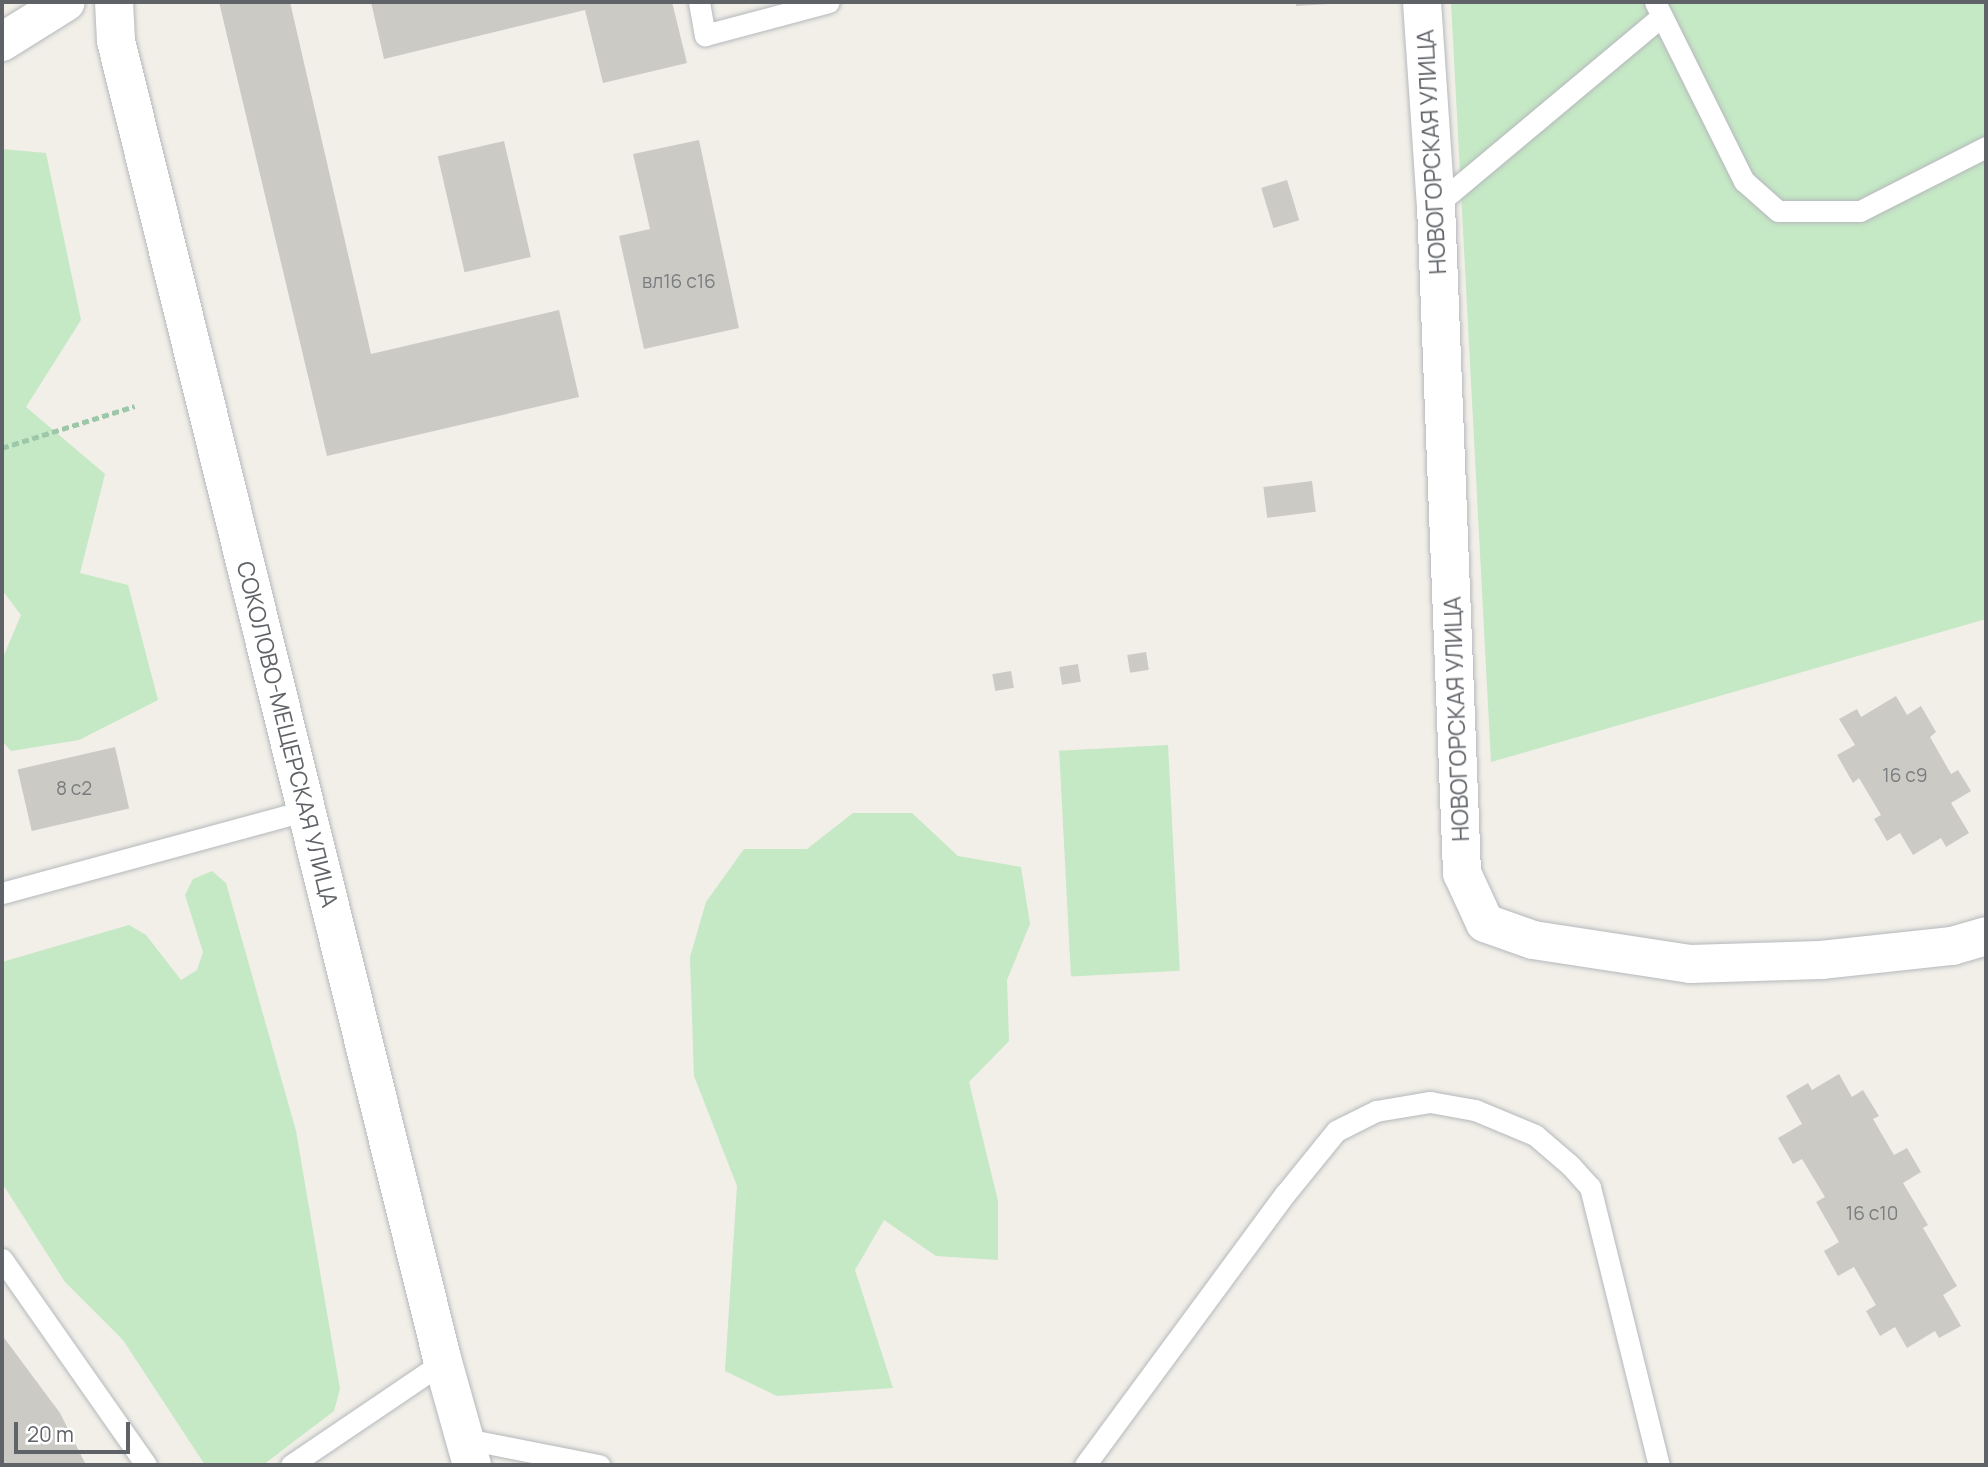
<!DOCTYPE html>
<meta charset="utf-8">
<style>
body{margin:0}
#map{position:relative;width:1988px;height:1467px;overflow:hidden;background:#f1efe8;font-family:Manrope,sans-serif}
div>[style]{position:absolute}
.green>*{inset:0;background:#c5e8c5;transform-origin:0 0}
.building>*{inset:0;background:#cccac5;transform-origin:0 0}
.path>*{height:4.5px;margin-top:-2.25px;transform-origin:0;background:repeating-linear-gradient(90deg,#9cc7a9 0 7px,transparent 0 10.5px)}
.roads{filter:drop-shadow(0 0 2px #b5b8bc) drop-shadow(0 0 2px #b5b8bc)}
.service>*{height:21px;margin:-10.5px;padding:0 10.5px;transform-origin:10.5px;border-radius:10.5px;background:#fff}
.minor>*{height:38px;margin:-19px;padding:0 19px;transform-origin:19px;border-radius:19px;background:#fff}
.tertiary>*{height:38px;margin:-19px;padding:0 19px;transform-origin:19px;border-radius:19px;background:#fff}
span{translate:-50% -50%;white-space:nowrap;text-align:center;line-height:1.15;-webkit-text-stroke:5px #fff;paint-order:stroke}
.number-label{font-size:19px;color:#7a7d7f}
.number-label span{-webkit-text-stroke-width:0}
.street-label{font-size:23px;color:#5f6368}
.frame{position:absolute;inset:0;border:4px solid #5f6368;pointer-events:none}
.scale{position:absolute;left:14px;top:1422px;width:116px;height:32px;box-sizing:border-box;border:4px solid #5f6368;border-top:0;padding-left:9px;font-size:21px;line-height:24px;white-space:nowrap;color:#5f6368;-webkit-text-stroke:5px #fff;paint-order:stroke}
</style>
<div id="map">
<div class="green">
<div style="clip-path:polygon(1451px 2px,1986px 2px,1986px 619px,1491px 762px)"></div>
<div style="clip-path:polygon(2px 149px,46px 153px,81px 320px,26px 407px,105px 474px,80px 573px,128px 585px,158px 700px,79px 740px,11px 751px,2px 741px,2px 660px,21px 615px,2px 590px)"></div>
<div style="left:1168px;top:745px;width:226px;height:109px;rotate:87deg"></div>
<div style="clip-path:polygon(853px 813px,912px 813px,958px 856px,1021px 867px,1030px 924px,1007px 980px,1009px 1041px,969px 1082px,998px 1201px,998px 1260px,936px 1256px,884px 1220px,855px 1270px,893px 1388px,777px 1396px,725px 1371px,737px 1186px,694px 1076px,690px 957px,706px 902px,744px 849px,807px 849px)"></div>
<div style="clip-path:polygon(212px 871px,226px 883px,296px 1131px,340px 1389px,334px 1411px,263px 1465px,205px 1465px,123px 1340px,65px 1282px,2px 1183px,2px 962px,129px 925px,146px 935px,181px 980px,197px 970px,203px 952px,185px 895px,193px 879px)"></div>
</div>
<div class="building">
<div style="clip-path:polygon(219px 2px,290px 2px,371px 354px,559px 310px,579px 397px,327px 456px)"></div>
<div style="clip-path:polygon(371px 2px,672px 2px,687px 63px,603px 83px,585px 10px,384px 59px)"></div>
<div style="clip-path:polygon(1296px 2px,1329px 2px,1329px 4px,1296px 6px)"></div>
<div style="clip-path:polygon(699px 140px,739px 328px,644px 349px,619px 236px,650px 229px,633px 154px)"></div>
<div style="left:504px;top:141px;width:119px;height:68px;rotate:77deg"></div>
<div style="left:1287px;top:180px;width:42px;height:27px;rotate:73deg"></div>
<div style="left:1312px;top:481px;width:31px;height:49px;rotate:83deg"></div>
<div style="left:1146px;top:652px;width:18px;height:19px;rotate:81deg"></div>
<div style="left:1078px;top:664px;width:18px;height:19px;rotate:81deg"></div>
<div style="left:1011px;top:671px;width:17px;height:19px;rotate:80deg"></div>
<div style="clip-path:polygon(1896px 696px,1907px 715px,1921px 706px,1936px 732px,1930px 737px,1951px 774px,1958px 770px,1971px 791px,1951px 803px,1969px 833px,1946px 847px,1941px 838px,1913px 855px,1900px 833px,1887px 841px,1874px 819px,1881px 815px,1859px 778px,1853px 783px,1837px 755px,1855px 745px,1839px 719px,1857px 709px,1861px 717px)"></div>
<div style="left:115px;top:747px;width:63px;height:100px;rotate:77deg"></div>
<div style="clip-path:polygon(1839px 1074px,1852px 1097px,1863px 1090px,1879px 1116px,1873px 1119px,1894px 1155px,1907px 1148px,1921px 1172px,1903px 1183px,1928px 1225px,1923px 1228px,1957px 1286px,1943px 1295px,1961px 1326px,1939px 1338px,1935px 1331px,1907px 1348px,1895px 1327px,1880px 1336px,1866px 1311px,1876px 1305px,1854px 1267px,1838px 1276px,1824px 1251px,1839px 1242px,1816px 1202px,1825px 1197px,1802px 1159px,1793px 1164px,1778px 1138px,1802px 1124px,1786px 1096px,1808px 1083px,1812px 1090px)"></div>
<div style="clip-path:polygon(2px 1335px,60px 1413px,86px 1465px,2px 1465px)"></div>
</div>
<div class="path">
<div style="left:2px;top:448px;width:139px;rotate:-17.5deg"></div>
</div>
<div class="roads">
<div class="service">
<div style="left:699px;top:2px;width:34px;rotate:80deg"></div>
<div style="left:705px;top:35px;width:128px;rotate:-14.9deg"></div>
<div style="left:1655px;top:2px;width:200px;rotate:63.6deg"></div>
<div style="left:1744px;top:181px;width:45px;rotate:41.4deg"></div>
<div style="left:1778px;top:211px;width:82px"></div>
<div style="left:1860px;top:211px;width:141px;rotate:-26.9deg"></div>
<div style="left:1436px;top:205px;width:293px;rotate:-39.9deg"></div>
<div style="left:2px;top:893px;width:316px;rotate:-15.2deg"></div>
<div style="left:2px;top:1259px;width:251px;rotate:55deg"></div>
<div style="left:466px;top:1439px;width:136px;rotate:11.1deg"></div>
<div style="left:291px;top:1465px;width:184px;rotate:-34.1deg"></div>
<div style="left:1085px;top:1465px;width:337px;rotate:-53.6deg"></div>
<div style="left:1285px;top:1194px;width:81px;rotate:-51deg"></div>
<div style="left:1336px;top:1131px;width:45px;rotate:-26.6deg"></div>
<div style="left:1376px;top:1111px;width:55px;rotate:-9.5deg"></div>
<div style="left:1430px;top:1102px;width:46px;rotate:10.1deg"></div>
<div style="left:1475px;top:1110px;width:65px;rotate:22.6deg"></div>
<div style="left:1535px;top:1135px;width:46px;rotate:40.6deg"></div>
<div style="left:1570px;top:1165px;width:30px;rotate:48deg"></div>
<div style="left:1590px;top:1187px;width:286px;rotate:76.1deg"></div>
</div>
<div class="minor">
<div style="left:1422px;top:2px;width:203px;rotate:86.1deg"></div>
<div style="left:1436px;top:205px;width:669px;rotate:87.77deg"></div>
<div style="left:1462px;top:873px;width:55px;rotate:65.3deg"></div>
<div style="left:1485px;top:923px;width:51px;rotate:19.5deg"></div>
<div style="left:1533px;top:940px;width:159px;rotate:8.7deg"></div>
<div style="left:1690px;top:964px;width:131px;rotate:-1.7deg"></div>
<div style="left:1821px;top:960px;width:132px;rotate:-6.1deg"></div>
<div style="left:1952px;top:946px;width:35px;rotate:-16deg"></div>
</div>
<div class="tertiary">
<div style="left:114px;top:2px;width:39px;rotate:87deg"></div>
<div style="left:116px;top:41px;width:1361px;rotate:76.1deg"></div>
<div style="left:443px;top:1362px;width:107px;rotate:74.3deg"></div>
<div style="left:2px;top:42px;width:75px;rotate:-32deg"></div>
</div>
</div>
<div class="number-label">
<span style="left:679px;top:282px">вл16 с16</span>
<span style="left:1905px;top:776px">16 с9</span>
<span style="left:74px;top:789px">8 с2</span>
<span style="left:1872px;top:1214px">16 с10</span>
</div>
<div class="street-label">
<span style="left:1431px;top:152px;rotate:-93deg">НОВОГОРСКАЯ УЛИЦА</span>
<span style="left:1456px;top:719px;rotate:-92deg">НОВОГОРСКАЯ УЛИЦА</span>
<span style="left:288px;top:734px;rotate:76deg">СОКОЛОВО-МЕЩЕРСКАЯ УЛИЦА</span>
</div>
<div class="frame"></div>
<div class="scale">20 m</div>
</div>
